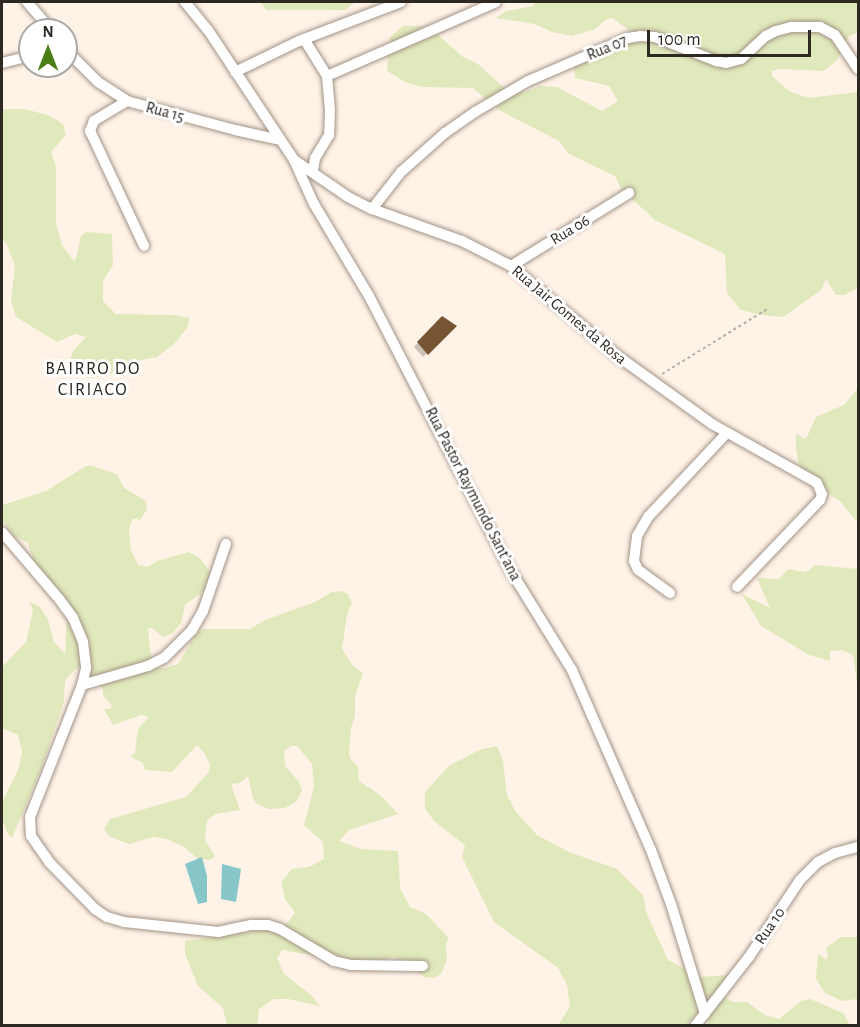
<!DOCTYPE html>
<meta charset="utf-8">
<style>
body{margin:0}
#map{position:relative;width:860px;height:1027px;overflow:hidden;background:#fff2e7;font-family:"Alegreya Sans",sans-serif}
div>[style]{position:absolute}
.green>*{inset:0;background:#e0e9bb}
.water>*{inset:0;background:#87c7ca}
.shadow>*{inset:0;background:#0003}
.building>*{inset:0;background:#765434}
.path>*{height:2px;margin-top:-1px;transform-origin:0;background:repeating-linear-gradient(90deg,#baafa6 0 3px,transparent 0 6px)}
.roads{filter:drop-shadow(0 0 2px #a39487) drop-shadow(0 0 2px #a39487)}
.minor>*{height:10px;margin:-5px;padding:0 5px;transform-origin:5px;border-radius:5px;background:#fff}
span{translate:-50% -50%;white-space:nowrap;text-align:center;line-height:1.15;-webkit-text-stroke:6px #fff;paint-order:stroke}
.street-label{font-size:16px;color:#2e2823}
.neighbourhood-label{font-size:18px;color:#2e2823;letter-spacing:1.5px}
.frame{position:absolute;inset:0;border:3px solid #2e2823;pointer-events:none}
.north{position:absolute;left:18px;top:18px;width:60px;height:60px;box-sizing:border-box;background:#fff;border:2px solid #aba9a7;border-radius:50%;rotate:0deg;font-size:16px;font-weight:700;line-height:24px;text-align:center;color:#2e2823}
.north::after{content:'';display:block;margin:auto;width:21px;height:27px;background:#497f15;clip-path:polygon(50% 0,100% 100%,50% 72%,0 100%)}
.scale{position:absolute;left:647px;top:30px;width:164px;height:27px;box-sizing:border-box;border:3px solid #2e2823;border-top:0;padding-left:8px;font-size:18px;line-height:21px;white-space:nowrap;color:#2e2823;-webkit-text-stroke:4px #fff;paint-order:stroke}
</style>
<div id="map">
<div class="green">
<div style="clip-path:polygon(260px 2px,355px 2px,346px 10px,266px 10px)"></div>
<div style="clip-path:polygon(536px 2px,858px 2px,858px 32px,849px 36px,837px 60px,824px 71px,780px 69px,772px 71px,772px 76px,789px 91px,808px 98px,858px 92px,858px 288px,844px 295px,836px 295px,826px 279px,821px 290px,783px 317px,761px 315px,741px 310px,727px 293px,725px 254px,655px 220px,621px 189px,615px 176px,569px 154px,559px 141px,499px 110px,473px 88px,422px 87px,405px 82px,387px 71px,390px 37px,403px 26px,421px 26px,436px 33px,463px 57px,478px 64px,504px 88px,523px 93px,540px 86px,557px 87px,602px 111px,618px 101px,609px 86px,575px 78px,573px 61px,632px 32px,612px 18px,607px 19px,595px 29px,572px 36px,552px 32px,535px 24px,496px 18px,506px 11px,533px 6px)"></div>
<div style="clip-path:polygon(2px 109px,24px 109px,48px 115px,63px 124px,66px 135px,51px 152px,56px 166px,56px 224px,62px 245px,73px 260px,76px 259px,81px 236px,86px 232px,112px 234px,113px 265px,103px 281px,103px 301px,116px 314px,174px 315px,190px 318px,187px 328px,174px 344px,157px 357px,141px 360px,108px 375px,89px 378px,66px 370px,73px 351px,86px 337px,75px 334px,57px 342px,16px 317px,11px 301px,15px 266px,7px 245px,2px 239px)"></div>
<div style="clip-path:polygon(858px 388px,858px 523px,840px 501px,824px 491px,799px 465px,796px 448px,796px 434px,806px 439px,816px 417px,844px 405px)"></div>
<div style="clip-path:polygon(86px 466px,92px 466px,117px 474px,124px 488px,146px 501px,147px 509px,140px 520px,133px 518px,129px 530px,131px 550px,138px 565px,147px 567px,157px 561px,189px 552px,201px 559px,213px 577px,209px 587px,185px 605px,181px 623px,173px 633px,163px 637px,152px 628px,148px 629px,152px 668px,165px 668px,178px 664px,196px 634px,203px 629px,250px 629px,265px 620px,315px 602px,332px 592px,341px 591px,348px 594px,352px 603px,347px 615px,342px 649px,354px 667px,363px 673px,355px 696px,355px 716px,351px 728px,349px 754px,351px 760px,358px 766px,359px 781px,380px 795px,398px 814px,349px 830px,339px 841px,361px 849px,398px 851px,400px 888px,410px 907px,426px 914px,449px 938px,446px 943px,447px 960px,441px 974px,434px 978px,424px 977px,406px 962px,394px 957px,362px 964px,282px 950px,277px 958px,284px 974px,311px 995px,320px 1006px,288px 999px,274px 999px,259px 1009px,257px 1025px,227px 1025px,223px 1008px,198px 986px,185px 954px,185px 941px,284px 927px,295px 913px,285px 899px,281px 882px,292px 869px,309px 867px,324px 859px,323px 842px,304px 825px,314px 787px,312px 764px,297px 746px,291px 746px,284px 751px,285px 766px,299px 782px,302px 790px,297px 801px,285px 808px,269px 809px,257px 804px,253px 798px,248px 776px,240px 783px,231px 784px,240px 810px,216px 814px,207px 820px,205px 840px,215px 856px,210px 860px,198px 859px,184px 847px,167px 839px,153px 837px,129px 844px,109px 836px,104px 829px,110px 819px,186px 797px,209px 772px,210px 765px,205px 754px,197px 745px,172px 772px,145px 770px,143px 763px,130px 756px,135px 753px,138px 729px,149px 717px,141px 715px,113px 725px,104px 709px,110px 709px,112px 705px,103px 696px,103px 689px,93px 676px,78px 667px,65px 680px,64px 701px,42px 767px,12px 838px,8px 834px,2px 819px,2px 802px,18px 770px,22px 752px,18px 735px,2px 728px,2px 667px,26px 642px,33px 610px,29px 601px,40px 607px,48px 620px,54px 642px,65px 654px,67px 617px,64px 615px,64px 598px,38px 576px,28px 543px,13px 535px,3px 521px,3px 505px,46px 491px)"></div>
<div style="clip-path:polygon(814px 565px,858px 569px,858px 691px,853px 655px,842px 650px,830px 651px,830px 661px,809px 655px,761px 626px,742px 594px,770px 608px,757px 578px,779px 579px,788px 569px,804px 572px,810px 570px)"></div>
<div style="clip-path:polygon(497px 746px,503px 761px,507px 795px,516px 812px,537px 835px,569px 852px,617px 869px,643px 895px,646px 912px,668px 960px,700px 977px,728px 975px,724px 997px,733px 1002px,747px 1002px,765px 1015px,779px 1019px,801px 1001px,810px 999px,843px 1013px,850px 1025px,707px 1025px,709px 1023px,706px 1013px,698px 1012px,686px 1025px,558px 1025px,570px 1007px,567px 985px,558px 968px,494px 922px,462px 857px,465px 845px,435px 822px,425px 809px,425px 792px,449px 766px,479px 750px)"></div>
<div style="clip-path:polygon(841px 937px,858px 937px,858px 999px,842px 1001px,825px 993px,816px 979px,818px 953px,825px 959px,828px 957px,826px 948px)"></div>
</div>
<div class="water">
<div style="clip-path:polygon(202px 857px,207px 876px,207px 902px,198px 904px,185px 864px)"></div>
<div style="clip-path:polygon(222px 864px,241px 869px,236px 902px,221px 899px)"></div>
</div>
<div class="shadow">
<div style="clip-path:polygon(442px 318px,451px 330px,423px 357px,414px 347px)"></div>
</div>
<div class="building">
<div style="clip-path:polygon(442px 316px,457px 326px,428px 355px,417px 342px)"></div>
</div>
<div class="path">
<div style="left:662px;top:374px;width:126px;rotate:-31.7deg"></div>
</div>
<div class="roads">
<div class="minor">
<div style="left:27px;top:2px;width:37px;rotate:49deg"></div>
<div style="left:185px;top:2px;width:36px;rotate:51deg"></div>
<div style="left:208px;top:30px;width:156px;rotate:56.5deg"></div>
<div style="left:294px;top:160px;width:48px;rotate:65.6deg"></div>
<div style="left:314px;top:204px;width:107px;rotate:59.1deg"></div>
<div style="left:369px;top:296px;width:312px;rotate:62.7deg"></div>
<div style="left:512px;top:573px;width:114px;rotate:58.3deg"></div>
<div style="left:572px;top:670px;width:197px;rotate:66.3deg"></div>
<div style="left:651px;top:850px;width:58px;rotate:69.7deg"></div>
<div style="left:671px;top:904px;width:115px;rotate:72.8deg"></div>
<div style="left:304px;top:39px;width:44px;rotate:58.1deg"></div>
<div style="left:327px;top:76px;width:34px;rotate:85deg"></div>
<div style="left:330px;top:110px;width:25px;rotate:92deg"></div>
<div style="left:329px;top:135px;width:27px;rotate:121deg"></div>
<div style="left:315px;top:158px;width:13px;rotate:99deg"></div>
<div style="left:66px;top:50px;width:45px;rotate:45deg"></div>
<div style="left:98px;top:82px;width:35px;rotate:33deg"></div>
<div style="left:127px;top:101px;width:112px;rotate:15deg"></div>
<div style="left:235px;top:130px;width:46px;rotate:12.5deg"></div>
<div style="left:2px;top:63px;width:29px;rotate:-14deg"></div>
<div style="left:235px;top:72px;width:71px;rotate:-25.8deg"></div>
<div style="left:299px;top:41px;width:109px;rotate:-20.9deg"></div>
<div style="left:327px;top:76px;width:184px;rotate:-23.6deg"></div>
<div style="left:127px;top:101px;width:39px;rotate:149deg"></div>
<div style="left:94px;top:121px;width:11px;rotate:112deg"></div>
<div style="left:90px;top:131px;width:127px;rotate:64.8deg"></div>
<div style="left:294px;top:160px;width:65px;rotate:34.4deg"></div>
<div style="left:348px;top:197px;width:27px;rotate:27deg"></div>
<div style="left:372px;top:209px;width:96px;rotate:19.6deg"></div>
<div style="left:462px;top:241px;width:55px;rotate:27deg"></div>
<div style="left:511px;top:266px;width:136px;rotate:40.2deg"></div>
<div style="left:615px;top:354px;width:120px;rotate:35.8deg"></div>
<div style="left:712px;top:424px;width:120px;rotate:29.3deg"></div>
<div style="left:817px;top:483px;width:12px;rotate:66deg"></div>
<div style="left:822px;top:494px;width:6px;rotate:108deg"></div>
<div style="left:820px;top:500px;width:120px;rotate:133.7deg"></div>
<div style="left:372px;top:209px;width:47px;rotate:-51.9deg"></div>
<div style="left:401px;top:172px;width:59px;rotate:-41.6deg"></div>
<div style="left:445px;top:133px;width:37px;rotate:-35deg"></div>
<div style="left:475px;top:112px;width:61px;rotate:-30.3deg"></div>
<div style="left:528px;top:81px;width:109px;rotate:-23.3deg"></div>
<div style="left:628px;top:38px;width:12px;rotate:-9deg"></div>
<div style="left:640px;top:36px;width:15px;rotate:4deg"></div>
<div style="left:655px;top:37px;width:66px;rotate:21.5deg"></div>
<div style="left:716px;top:61px;width:10px;rotate:11deg"></div>
<div style="left:726px;top:63px;width:16px;rotate:-15deg"></div>
<div style="left:741px;top:59px;width:34px;rotate:-43deg"></div>
<div style="left:766px;top:36px;width:11px;rotate:-27deg"></div>
<div style="left:776px;top:31px;width:16px;rotate:-15deg"></div>
<div style="left:791px;top:27px;width:29px"></div>
<div style="left:820px;top:27px;width:17px;rotate:28deg"></div>
<div style="left:835px;top:35px;width:41px;rotate:55.9deg"></div>
<div style="left:511px;top:266px;width:139px;rotate:-31.7deg"></div>
<div style="left:2px;top:532px;width:89px;rotate:49.5deg"></div>
<div style="left:60px;top:600px;width:22px;rotate:54deg"></div>
<div style="left:73px;top:618px;width:26px;rotate:67deg"></div>
<div style="left:83px;top:642px;width:26px;rotate:83deg"></div>
<div style="left:86px;top:668px;width:17px;rotate:103deg"></div>
<div style="left:82px;top:685px;width:142px;rotate:111.5deg"></div>
<div style="left:30px;top:817px;width:19px;rotate:87deg"></div>
<div style="left:31px;top:836px;width:32px;rotate:55deg"></div>
<div style="left:49px;top:862px;width:66px;rotate:45.6deg"></div>
<div style="left:95px;top:909px;width:14px;rotate:34deg"></div>
<div style="left:107px;top:917px;width:18px;rotate:16deg"></div>
<div style="left:124px;top:922px;width:95px;rotate:6.1deg"></div>
<div style="left:218px;top:932px;width:35px;rotate:-12deg"></div>
<div style="left:252px;top:925px;width:16px"></div>
<div style="left:268px;top:925px;width:13px;rotate:18deg"></div>
<div style="left:280px;top:929px;width:63px;rotate:30.7deg"></div>
<div style="left:334px;top:961px;width:18px;rotate:13deg"></div>
<div style="left:352px;top:965px;width:71px;rotate:0.8deg"></div>
<div style="left:670px;top:593px;width:39px;rotate:-144deg"></div>
<div style="left:638px;top:570px;width:10px;rotate:-114deg"></div>
<div style="left:634px;top:561px;width:25px;rotate:-83deg"></div>
<div style="left:637px;top:536px;width:22px;rotate:-60deg"></div>
<div style="left:648px;top:517px;width:115px;rotate:-46.8deg"></div>
<div style="left:82px;top:685px;width:69px;rotate:-16.1deg"></div>
<div style="left:148px;top:666px;width:18px;rotate:-27deg"></div>
<div style="left:164px;top:658px;width:40px;rotate:-45deg"></div>
<div style="left:192px;top:630px;width:22px;rotate:-60deg"></div>
<div style="left:203px;top:611px;width:71px;rotate:-71.1deg"></div>
<div style="left:695px;top:1026px;width:88px;rotate:-52deg"></div>
<div style="left:749px;top:957px;width:92px;rotate:-56.5deg"></div>
<div style="left:800px;top:880px;width:25px;rotate:-45deg"></div>
<div style="left:818px;top:862px;width:19px;rotate:-28deg"></div>
<div style="left:835px;top:853px;width:24px;rotate:-15deg"></div>
</div>
</div>
<div class="street-label">
<span style="left:607px;top:48px;rotate:-22deg">Rua 07</span>
<span style="left:165px;top:112px;rotate:15deg">Rua 15</span>
<span style="left:570px;top:230px;rotate:-31deg">Rua 06</span>
<span style="left:569px;top:315px;rotate:40deg">Rua Jair Gomes da Rosa</span>
<span style="left:473px;top:494px;rotate:63deg">Rua Pastor Raymundo Sant’ana</span>
<span style="left:770px;top:926px;rotate:-56deg">Rua 10</span>
</div>
<div class="neighbourhood-label">
<span style="left:93px;top:380px">BAIRRO DO<br>CIRIACO</span>
</div>
<div class="frame"></div>
<div class="north">N</div>
<div class="scale">100 m</div>
</div>
